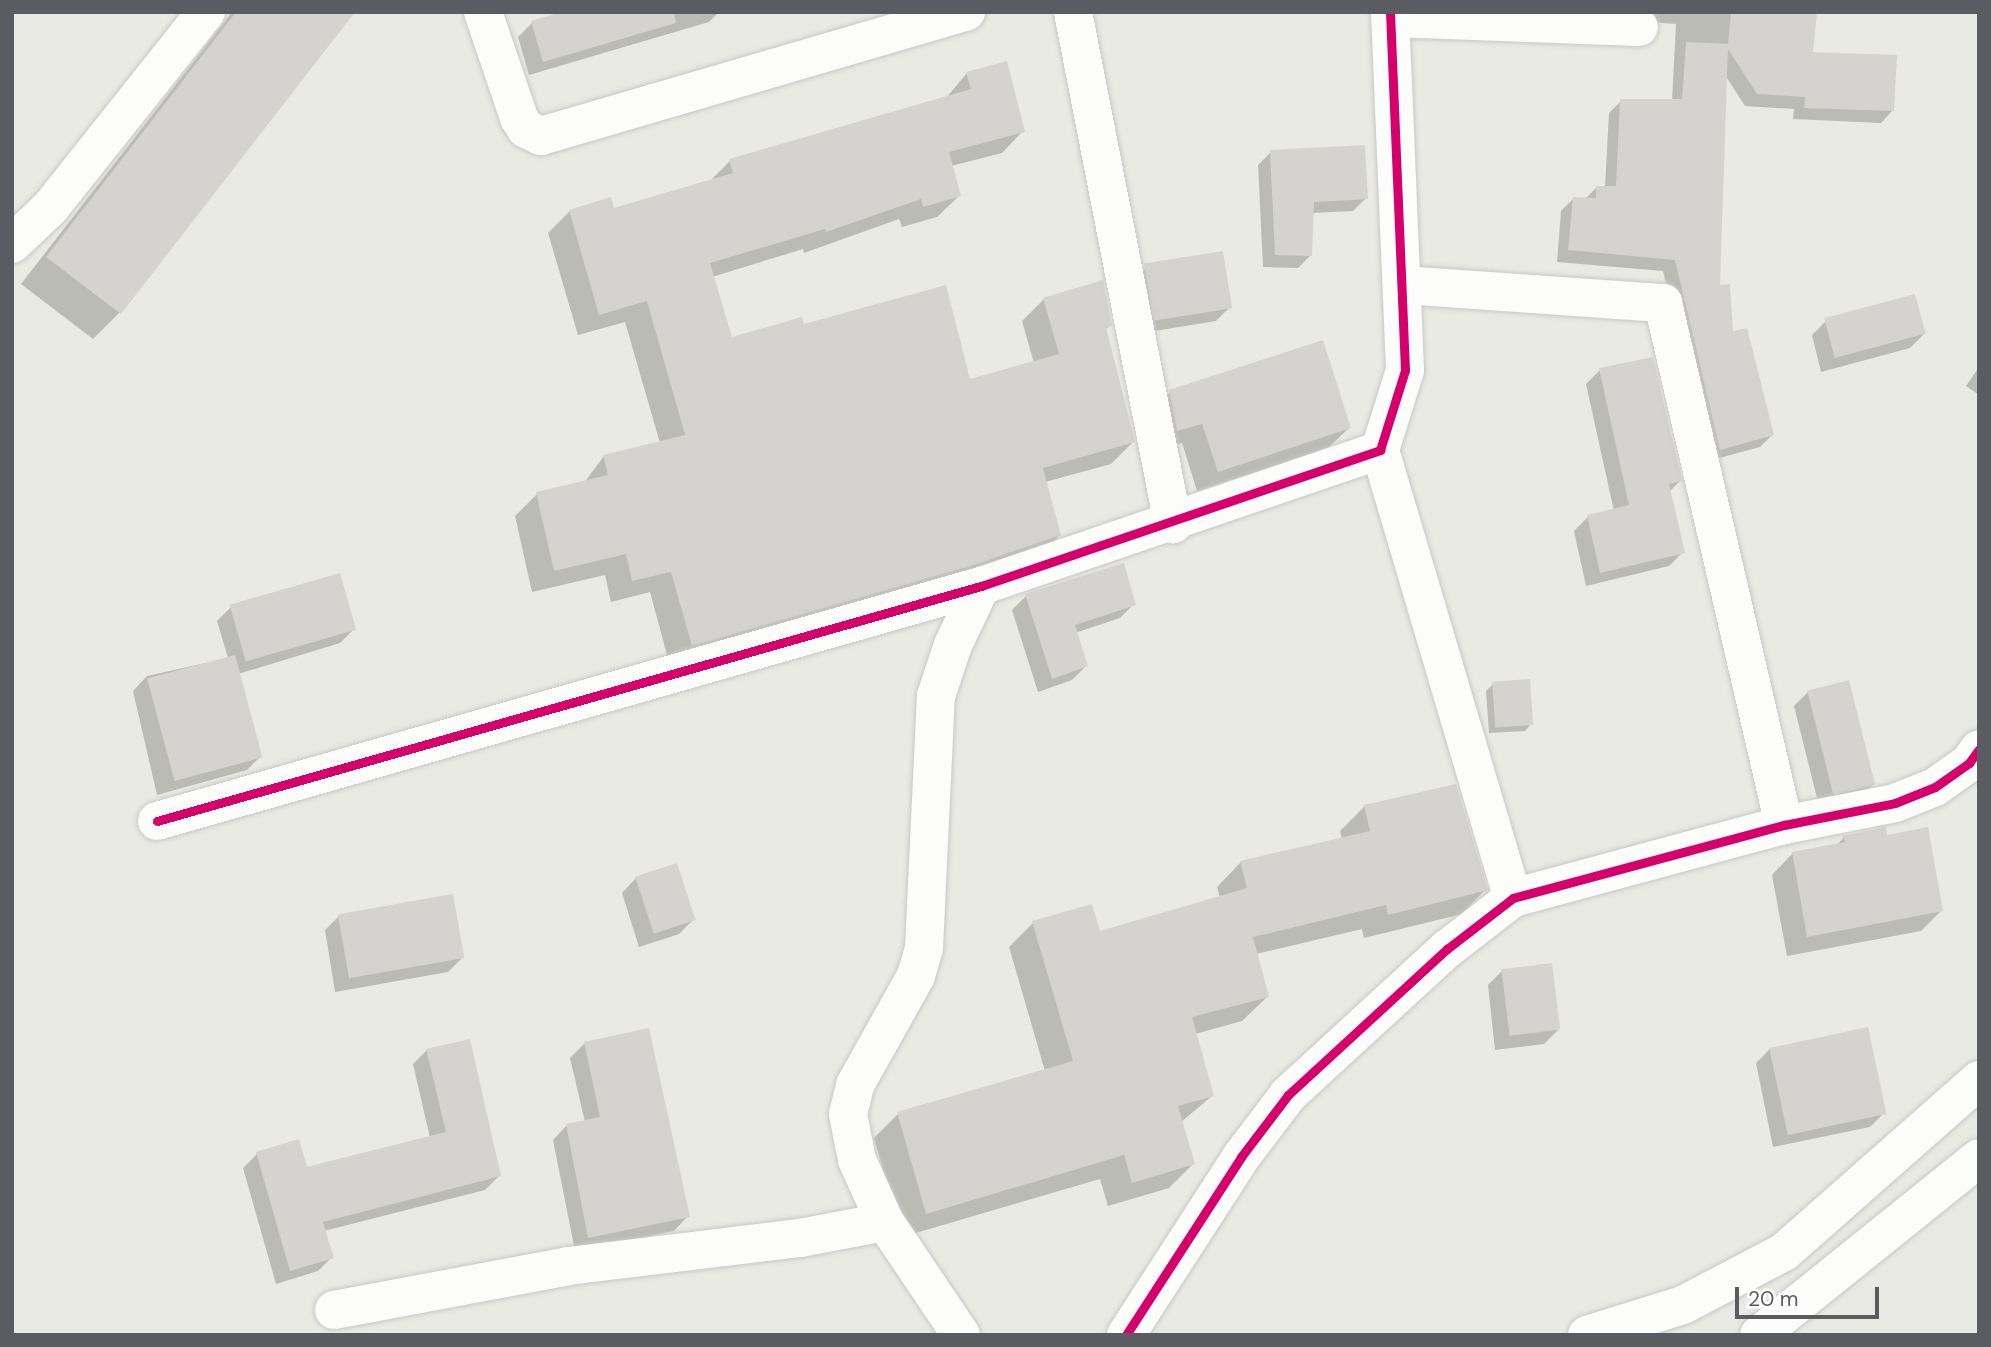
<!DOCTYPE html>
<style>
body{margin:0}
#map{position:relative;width:1991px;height:1347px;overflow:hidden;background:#eaeae4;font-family:"DM Sans",sans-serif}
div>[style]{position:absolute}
.shadow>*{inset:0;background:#0003}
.building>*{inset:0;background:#d4d3cf;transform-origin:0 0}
.roads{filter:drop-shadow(0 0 2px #c7c8c6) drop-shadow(0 0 2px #c7c8c6)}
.minor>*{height:38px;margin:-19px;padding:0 19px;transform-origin:19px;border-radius:19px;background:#fcfcfb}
.secondary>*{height:38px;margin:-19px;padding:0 19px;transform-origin:19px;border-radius:19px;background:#fcfcfb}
.cycleway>*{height:9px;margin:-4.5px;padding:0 4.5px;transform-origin:4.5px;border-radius:4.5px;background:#d6006c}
span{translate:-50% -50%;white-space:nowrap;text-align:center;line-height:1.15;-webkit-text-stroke:5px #fff;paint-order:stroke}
.frame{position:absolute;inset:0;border:14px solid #5a5c62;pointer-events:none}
.scale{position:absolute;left:1735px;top:1287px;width:144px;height:32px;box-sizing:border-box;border:4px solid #5a5c62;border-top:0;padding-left:9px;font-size:21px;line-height:24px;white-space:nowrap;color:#5a5c62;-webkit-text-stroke:5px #fff;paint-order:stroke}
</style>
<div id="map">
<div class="shadow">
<div style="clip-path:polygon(232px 12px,353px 12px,119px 313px,93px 339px,21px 284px)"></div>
<div style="clip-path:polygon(567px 12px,719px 12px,709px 22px,529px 75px,518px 37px,532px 23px)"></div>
<div style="clip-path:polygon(1510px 12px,1813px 12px,1811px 53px,1893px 110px,1881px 123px,1793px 119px,1794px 109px,1745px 106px,1725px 75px,1718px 287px,1732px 334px,1772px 435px,1760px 447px,1708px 461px,1663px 271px,1557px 262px,1561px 211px,1573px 199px,1585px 199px,1597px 187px,1605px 187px,1609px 113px,1621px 101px,1672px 101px,1676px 24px)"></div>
<div style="clip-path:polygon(967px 73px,1023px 131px,1002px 153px,951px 166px,959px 196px,937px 217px,902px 227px,899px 219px,804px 253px,803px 249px,712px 277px,731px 339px,803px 326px,969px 381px,1034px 363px,1022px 321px,1044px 299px,1110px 325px,1105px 330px,1133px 442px,1111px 464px,1045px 482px,1060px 535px,1038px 557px,670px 666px,650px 592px,611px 602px,605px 575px,532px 592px,515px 516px,537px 494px,584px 483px,604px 456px,660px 443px,625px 322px,578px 335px,548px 233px,570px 211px,613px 210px,709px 182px,730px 161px,946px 98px)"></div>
<div style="clip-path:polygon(1271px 152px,1366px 198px,1353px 211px,1312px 213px,1311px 255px,1298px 268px,1263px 267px,1258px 165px)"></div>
<div style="clip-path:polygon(1146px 268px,1230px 307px,1216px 321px,1142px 333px,1132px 283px)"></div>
<div style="clip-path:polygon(1826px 321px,1924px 334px,1910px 348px,1821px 372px,1812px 335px)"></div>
<div style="clip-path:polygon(1979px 367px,1979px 395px,1966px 386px)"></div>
<div style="clip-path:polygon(1600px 370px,1680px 481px,1669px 492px,1683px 552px,1669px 566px,1586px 586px,1574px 531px,1588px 517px,1614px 511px,1586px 384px)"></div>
<div style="clip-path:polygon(1170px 392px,1349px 428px,1328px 448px,1197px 491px,1182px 443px,1157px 450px,1149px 413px)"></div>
<div style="clip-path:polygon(1026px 596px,1134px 604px,1120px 618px,1075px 633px,1086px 666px,1072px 680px,1038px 692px,1012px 610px)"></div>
<div style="clip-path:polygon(231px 607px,354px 629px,340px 643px,238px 674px,261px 756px,247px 770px,157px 795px,133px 691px,147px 676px,228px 658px,217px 621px)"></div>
<div style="clip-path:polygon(1493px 684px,1531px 724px,1525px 731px,1489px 733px,1486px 691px)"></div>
<div style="clip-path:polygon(1808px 692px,1873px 784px,1859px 798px,1819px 806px,1794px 706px)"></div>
<div style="clip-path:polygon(1365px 806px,1486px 889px,1462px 914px,1364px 938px,1362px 929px,1256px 954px,1267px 997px,1242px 1021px,1195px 1034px,1212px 1096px,1181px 1122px,1193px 1164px,1169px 1188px,1108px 1206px,1100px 1179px,902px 1237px,874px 1138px,898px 1114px,1045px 1071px,1009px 947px,1033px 923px,1099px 933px,1220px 898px,1217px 887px,1241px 862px,1342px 839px,1340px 831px)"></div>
<div style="clip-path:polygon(1844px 837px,1886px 837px,1942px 910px,1921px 931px,1787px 956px,1772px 875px,1792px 854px,1836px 846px)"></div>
<div style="clip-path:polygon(636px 878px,693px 920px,679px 934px,639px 947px,622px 893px)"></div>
<div style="clip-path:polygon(339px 916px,462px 958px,448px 972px,335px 992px,325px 930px)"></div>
<div style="clip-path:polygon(1502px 971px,1558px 1030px,1544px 1044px,1495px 1050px,1488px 985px)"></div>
<div style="clip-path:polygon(585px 1043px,688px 1216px,674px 1231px,575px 1251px,553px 1140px,567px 1125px,585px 1122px,570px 1058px)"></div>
<div style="clip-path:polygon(1770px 1049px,1884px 1113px,1870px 1127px,1773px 1147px,1756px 1063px)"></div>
<div style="clip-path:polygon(427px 1050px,499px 1176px,485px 1190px,324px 1231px,332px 1257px,318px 1271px,276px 1284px,243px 1168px,257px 1154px,306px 1169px,430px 1138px,413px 1064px)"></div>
</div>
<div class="building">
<div style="clip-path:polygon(236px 12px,355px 12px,121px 314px,46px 257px)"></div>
<div style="clip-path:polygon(561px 12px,674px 12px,676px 23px,543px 62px,531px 21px)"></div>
<div style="clip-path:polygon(1731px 12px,1817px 12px,1813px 52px,1897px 55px,1894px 111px,1804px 108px,1805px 97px,1757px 94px,1728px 49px,1720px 285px,1730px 284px,1733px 331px,1747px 328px,1774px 435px,1720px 450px,1675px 260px,1568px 250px,1573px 197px,1596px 198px,1596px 186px,1616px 186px,1620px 99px,1682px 99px,1686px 42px,1728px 44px)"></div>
<div style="clip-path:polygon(1007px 61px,1025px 132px,949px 152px,961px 196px,923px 207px,921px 199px,826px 232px,825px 229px,710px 263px,732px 337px,802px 317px,804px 324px,946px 285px,970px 379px,1059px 354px,1043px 298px,1103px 280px,1112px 326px,1106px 327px,1135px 442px,1043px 468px,1061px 535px,974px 565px,692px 646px,671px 572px,632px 581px,626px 554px,554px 571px,536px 492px,608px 475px,603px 455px,685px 435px,647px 301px,599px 315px,569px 210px,611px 197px,614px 208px,733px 173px,729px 159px,971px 89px,966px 72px)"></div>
<div style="clip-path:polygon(1365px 145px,1368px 199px,1314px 202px,1312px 256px,1275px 255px,1270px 150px)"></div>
<div style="left:1223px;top:251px;width:58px;height:80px;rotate:81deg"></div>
<div style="left:1915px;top:294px;width:41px;height:94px;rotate:75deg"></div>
<div style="clip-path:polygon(1323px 340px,1351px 428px,1218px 472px,1202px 424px,1177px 431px,1169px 390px)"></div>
<div style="clip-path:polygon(1653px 357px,1682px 481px,1669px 484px,1685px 553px,1600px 573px,1587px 515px,1629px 505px,1599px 368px)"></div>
<div style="clip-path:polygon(1124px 563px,1136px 605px,1075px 625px,1088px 666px,1052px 679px,1025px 594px)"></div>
<div style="left:340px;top:573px;width:59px;height:115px;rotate:74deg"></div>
<div style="left:235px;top:655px;width:106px;height:91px;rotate:75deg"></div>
<div style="left:1530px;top:679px;width:46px;height:38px;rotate:86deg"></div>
<div style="left:1849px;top:680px;width:108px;height:43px;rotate:76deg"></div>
<div style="clip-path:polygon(1456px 784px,1488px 890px,1388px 915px,1386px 905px,1253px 937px,1269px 997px,1192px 1017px,1214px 1096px,1178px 1106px,1195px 1164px,1132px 1183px,1124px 1155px,926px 1214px,897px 1112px,1073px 1061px,1032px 921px,1092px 904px,1100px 931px,1247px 888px,1240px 861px,1370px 831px,1364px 805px)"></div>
<div style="clip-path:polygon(1886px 827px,1887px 835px,1928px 827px,1943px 911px,1807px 937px,1792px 852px,1845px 842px,1843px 836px)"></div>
<div style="left:677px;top:863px;width:60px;height:44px;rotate:72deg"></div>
<div style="left:453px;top:894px;width:65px;height:117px;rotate:80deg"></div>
<div style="left:1552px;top:963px;width:67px;height:51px;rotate:83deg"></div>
<div style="left:1868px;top:1027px;width:89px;height:101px;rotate:78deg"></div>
<div style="clip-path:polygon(649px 1028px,690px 1217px,588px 1238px,566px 1124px,600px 1117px,584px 1042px)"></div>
<div style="clip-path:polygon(470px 1039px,501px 1176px,323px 1222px,334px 1258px,290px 1271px,256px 1152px,299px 1139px,307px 1167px,446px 1132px,426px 1049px)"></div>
</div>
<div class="roads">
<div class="minor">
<div style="left:483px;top:12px;width:112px;rotate:71.2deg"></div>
<div style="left:519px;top:118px;width:13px;rotate:58deg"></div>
<div style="left:526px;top:129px;width:17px;rotate:25deg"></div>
<div style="left:541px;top:136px;width:443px;rotate:-16.3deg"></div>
<div style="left:1073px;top:12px;width:522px;rotate:78.95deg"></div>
<div style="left:1391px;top:18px;width:248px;rotate:2.1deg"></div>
<div style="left:12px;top:244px;width:52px;rotate:-43.5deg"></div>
<div style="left:50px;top:208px;width:251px;rotate:-51.5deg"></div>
<div style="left:1404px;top:285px;width:260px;rotate:4deg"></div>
<div style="left:1663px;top:303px;width:536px;rotate:76.95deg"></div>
<div style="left:1380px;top:450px;width:467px;rotate:73.5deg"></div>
<div style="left:157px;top:821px;width:857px;rotate:-15.92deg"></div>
<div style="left:981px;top:586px;width:422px;rotate:-18.8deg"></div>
<div style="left:1380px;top:450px;width:84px;rotate:-72.6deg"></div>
<div style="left:1405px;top:370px;width:358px;rotate:-92.4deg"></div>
<div style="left:334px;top:1310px;width:238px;rotate:-10.6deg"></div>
<div style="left:568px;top:1266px;width:234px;rotate:-6.9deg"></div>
<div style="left:800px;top:1238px;width:86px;rotate:-10.7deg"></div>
<div style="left:961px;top:1335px;width:136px;rotate:-123.9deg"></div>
<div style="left:885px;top:1222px;width:68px;rotate:-114.3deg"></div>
<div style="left:857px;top:1160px;width:47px;rotate:-101.1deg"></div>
<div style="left:848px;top:1114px;width:30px;rotate:-76deg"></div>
<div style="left:855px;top:1085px;width:125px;rotate:-60.8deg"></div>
<div style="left:916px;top:976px;width:29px;rotate:-74deg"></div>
<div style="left:924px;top:948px;width:252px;rotate:-87.3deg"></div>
<div style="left:936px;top:696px;width:54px;rotate:-71.6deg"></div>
<div style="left:953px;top:645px;width:65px;rotate:-64.6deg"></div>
<div style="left:1126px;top:1335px;width:212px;rotate:-57.1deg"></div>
<div style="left:1241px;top:1157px;width:78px;rotate:-52.8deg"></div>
<div style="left:1288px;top:1095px;width:216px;rotate:-42.6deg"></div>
<div style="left:1447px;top:949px;width:83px;rotate:-37.7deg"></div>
<div style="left:1513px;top:898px;width:281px;rotate:-15.1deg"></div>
<div style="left:1784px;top:825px;width:113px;rotate:-11.2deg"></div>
<div style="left:1895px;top:803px;width:43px;rotate:-21.8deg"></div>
<div style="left:1935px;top:787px;width:42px;rotate:-35.2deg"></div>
<div style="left:1969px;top:763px;width:17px;rotate:-54deg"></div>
</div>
<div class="secondary">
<div style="left:1587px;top:1335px;width:101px;rotate:-17.4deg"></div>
<div style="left:1683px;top:1305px;width:114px;rotate:-27.7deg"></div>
<div style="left:1784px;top:1252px;width:260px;rotate:-41.4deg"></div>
<div style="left:1759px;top:1335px;width:282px;rotate:-38.8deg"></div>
</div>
</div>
<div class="cycleway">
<div style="left:157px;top:821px;width:857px;rotate:-15.92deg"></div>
<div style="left:981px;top:586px;width:422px;rotate:-18.8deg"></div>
<div style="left:1380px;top:450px;width:84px;rotate:-72.6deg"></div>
<div style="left:1405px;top:370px;width:358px;rotate:-92.4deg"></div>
<div style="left:1126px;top:1335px;width:212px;rotate:-57.1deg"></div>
<div style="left:1241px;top:1157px;width:78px;rotate:-52.8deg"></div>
<div style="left:1288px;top:1095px;width:216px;rotate:-42.6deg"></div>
<div style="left:1447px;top:949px;width:83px;rotate:-37.7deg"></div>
<div style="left:1513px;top:898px;width:281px;rotate:-15.1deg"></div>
<div style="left:1784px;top:825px;width:113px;rotate:-11.2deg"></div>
<div style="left:1895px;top:803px;width:43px;rotate:-21.8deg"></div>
<div style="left:1935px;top:787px;width:42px;rotate:-35.2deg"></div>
<div style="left:1969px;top:763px;width:17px;rotate:-54deg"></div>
</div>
<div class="frame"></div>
<div class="scale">20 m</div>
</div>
